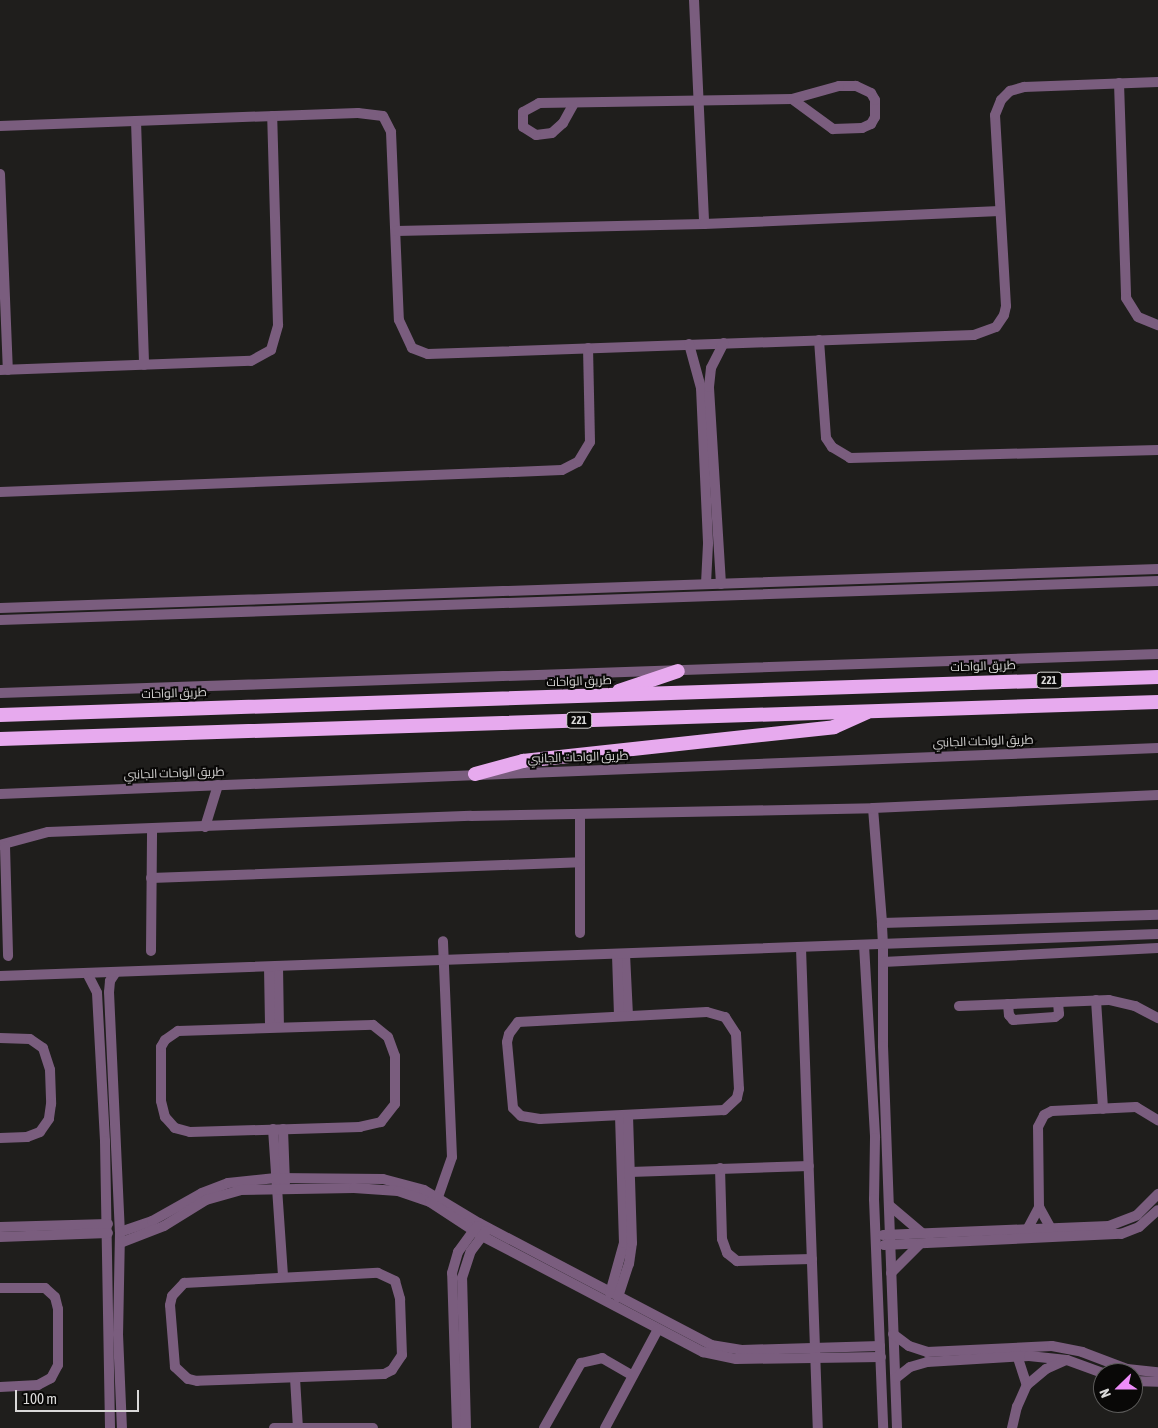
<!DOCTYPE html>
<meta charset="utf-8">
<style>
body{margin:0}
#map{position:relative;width:1158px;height:1428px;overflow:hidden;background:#1f1e1c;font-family:"Asap Condensed",Cairo,sans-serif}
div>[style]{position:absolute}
.minor>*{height:10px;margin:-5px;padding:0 5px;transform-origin:5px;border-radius:5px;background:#7a5d7e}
.tertiary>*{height:10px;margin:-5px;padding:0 5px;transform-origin:5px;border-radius:5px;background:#7a5d7e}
.trunk>*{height:14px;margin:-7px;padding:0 7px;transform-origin:7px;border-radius:7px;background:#e7aaee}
span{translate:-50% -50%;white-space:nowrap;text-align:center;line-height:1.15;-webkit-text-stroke:4px #090807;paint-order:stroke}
.shield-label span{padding:1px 4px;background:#090807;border:1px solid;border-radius:4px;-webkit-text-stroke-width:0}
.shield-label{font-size:11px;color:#dad9d8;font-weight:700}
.street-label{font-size:12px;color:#dad9d8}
.north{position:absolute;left:1093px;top:1363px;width:50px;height:50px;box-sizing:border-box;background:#090807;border:1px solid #5d5c5b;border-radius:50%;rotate:248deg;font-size:14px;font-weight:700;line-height:20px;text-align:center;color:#dad9d8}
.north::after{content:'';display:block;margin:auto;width:18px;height:22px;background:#ed8cf9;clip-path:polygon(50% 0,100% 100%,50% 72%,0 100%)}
.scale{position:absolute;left:15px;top:1390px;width:124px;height:22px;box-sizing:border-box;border:2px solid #dad9d8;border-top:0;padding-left:6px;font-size:15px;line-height:18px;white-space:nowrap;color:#dad9d8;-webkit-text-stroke:4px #090807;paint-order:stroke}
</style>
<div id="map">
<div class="minor">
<div style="left:694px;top:0;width:224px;rotate:87.4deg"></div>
<div style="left:1119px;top:83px;width:215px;rotate:88.1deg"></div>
<div style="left:1126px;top:298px;width:22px;rotate:58deg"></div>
<div style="left:1138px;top:317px;width:22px;rotate:22deg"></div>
<div style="left:573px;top:105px;width:21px;rotate:119deg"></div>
<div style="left:563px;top:123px;width:15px;rotate:138deg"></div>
<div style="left:552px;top:133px;width:16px;rotate:173deg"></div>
<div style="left:536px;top:135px;width:15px;rotate:-148deg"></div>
<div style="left:523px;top:127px;width:15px;rotate:-90deg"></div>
<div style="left:523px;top:112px;width:18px;rotate:-29deg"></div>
<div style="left:539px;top:103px;width:253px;rotate:-0.9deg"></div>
<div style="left:792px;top:99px;width:51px;rotate:36.2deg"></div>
<div style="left:833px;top:129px;width:29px;rotate:-2deg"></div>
<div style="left:862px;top:128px;width:10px;rotate:-24deg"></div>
<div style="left:871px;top:124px;width:8px;rotate:-60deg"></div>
<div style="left:875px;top:117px;width:17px;rotate:-90deg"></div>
<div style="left:875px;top:100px;width:8px;rotate:-120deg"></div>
<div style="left:871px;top:93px;width:17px;rotate:-155deg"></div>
<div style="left:856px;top:86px;width:17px;rotate:180deg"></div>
<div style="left:839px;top:86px;width:49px;rotate:164.5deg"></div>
<div style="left:136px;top:121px;width:244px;rotate:88.1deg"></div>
<div style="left:0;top:126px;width:358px;rotate:-2.1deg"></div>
<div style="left:358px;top:113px;width:25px;rotate:7deg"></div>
<div style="left:383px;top:116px;width:18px;rotate:63deg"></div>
<div style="left:391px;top:132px;width:188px;rotate:87.6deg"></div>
<div style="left:399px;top:320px;width:31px;rotate:65deg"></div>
<div style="left:412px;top:348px;width:17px;rotate:21deg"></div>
<div style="left:428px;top:354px;width:546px;rotate:-1.99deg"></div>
<div style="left:974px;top:335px;width:23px;rotate:-20deg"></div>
<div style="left:996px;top:327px;width:14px;rotate:-56deg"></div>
<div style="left:1004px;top:315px;width:9px;rotate:-77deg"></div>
<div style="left:1006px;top:306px;width:191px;rotate:-93.3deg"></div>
<div style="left:995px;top:115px;width:16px;rotate:-68deg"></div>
<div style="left:1001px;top:100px;width:13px;rotate:-45deg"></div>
<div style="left:1010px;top:91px;width:15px;rotate:-16deg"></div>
<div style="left:1024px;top:87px;width:134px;rotate:-2.1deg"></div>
<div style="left:0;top:174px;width:196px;rotate:87.7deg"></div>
<div style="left:396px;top:231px;width:308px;rotate:-1.3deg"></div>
<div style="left:704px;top:224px;width:296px;rotate:-2.5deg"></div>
<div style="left:819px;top:340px;width:98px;rotate:85.9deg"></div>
<div style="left:826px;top:438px;width:11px;rotate:56deg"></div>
<div style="left:832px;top:447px;width:21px;rotate:31deg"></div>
<div style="left:850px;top:458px;width:308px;rotate:-1.5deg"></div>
<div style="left:689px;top:344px;width:46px;rotate:74.7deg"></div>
<div style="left:701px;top:388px;width:156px;rotate:87.4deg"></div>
<div style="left:708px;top:544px;width:40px;rotate:92.9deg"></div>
<div style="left:0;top:370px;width:251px;rotate:-2.1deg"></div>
<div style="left:251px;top:361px;width:23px;rotate:-29deg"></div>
<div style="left:271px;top:350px;width:26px;rotate:-74deg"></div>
<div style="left:278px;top:325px;width:209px;rotate:-91.6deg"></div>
<div style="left:0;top:492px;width:562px;rotate:-2.24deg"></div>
<div style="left:562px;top:470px;width:18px;rotate:-27deg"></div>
<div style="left:578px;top:462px;width:23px;rotate:-59deg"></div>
<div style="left:590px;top:442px;width:94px;rotate:-91.2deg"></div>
<div style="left:721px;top:584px;width:197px;rotate:-93.5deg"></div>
<div style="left:709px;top:387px;width:19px;rotate:-84deg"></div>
<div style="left:711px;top:368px;width:28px;rotate:-63deg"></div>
<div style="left:0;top:608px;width:1159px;rotate:-1.93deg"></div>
<div style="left:0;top:620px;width:1159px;rotate:-1.93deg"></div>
<div style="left:873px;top:808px;width:115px;rotate:85.5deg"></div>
<div style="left:580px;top:814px;width:119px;rotate:90deg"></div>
<div style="left:205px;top:827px;width:44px;rotate:-72.8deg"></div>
<div style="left:0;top:845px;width:50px;rotate:-15.2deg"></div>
<div style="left:48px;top:832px;width:423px;rotate:-2.2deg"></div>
<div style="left:471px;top:816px;width:402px;rotate:-1.1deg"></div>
<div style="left:873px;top:808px;width:285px;rotate:-2.6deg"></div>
<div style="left:5px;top:846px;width:110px;rotate:88.4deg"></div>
<div style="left:151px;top:878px;width:429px;rotate:-2.1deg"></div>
<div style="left:864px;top:945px;width:193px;rotate:86.7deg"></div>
<div style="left:875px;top:1138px;width:61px;rotate:90.9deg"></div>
<div style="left:874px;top:1199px;width:229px;rotate:87.7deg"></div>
<div style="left:883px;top:945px;width:101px;rotate:90deg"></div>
<div style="left:883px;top:1046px;width:382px;rotate:87.9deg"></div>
<div style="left:801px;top:948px;width:480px;rotate:88deg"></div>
<div style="left:151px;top:951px;width:122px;rotate:-89.5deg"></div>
<div style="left:625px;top:954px;width:61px;rotate:87.2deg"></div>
<div style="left:617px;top:955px;width:60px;rotate:88.1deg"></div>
<div style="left:883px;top:962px;width:275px;rotate:-2.9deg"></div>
<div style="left:278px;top:966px;width:61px;rotate:89.1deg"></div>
<div style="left:269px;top:967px;width:60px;rotate:89deg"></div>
<div style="left:116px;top:972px;width:11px;rotate:124deg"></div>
<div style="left:110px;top:981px;width:11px;rotate:95deg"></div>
<div style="left:109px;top:992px;width:240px;rotate:87.4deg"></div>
<div style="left:120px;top:1232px;width:102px;rotate:91.1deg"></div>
<div style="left:118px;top:1334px;width:94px;rotate:87.6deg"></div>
<div style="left:87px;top:973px;width:22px;rotate:63deg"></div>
<div style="left:97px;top:993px;width:148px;rotate:86.9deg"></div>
<div style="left:105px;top:1141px;width:287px;rotate:89deg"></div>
<div style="left:1096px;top:1000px;width:109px;rotate:86.3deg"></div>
<div style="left:1008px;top:1004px;width:11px;rotate:85deg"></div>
<div style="left:1009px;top:1015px;width:6px;rotate:51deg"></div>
<div style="left:1013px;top:1020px;width:42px;rotate:-4.1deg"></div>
<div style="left:1055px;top:1017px;width:5px;rotate:-37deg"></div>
<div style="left:1059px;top:1014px;width:12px;rotate:-95deg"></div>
<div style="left:959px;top:1006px;width:150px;rotate:-2.3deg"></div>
<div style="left:1109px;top:1000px;width:27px;rotate:13deg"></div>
<div style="left:1135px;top:1006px;width:26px;rotate:28deg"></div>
<div style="left:707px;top:1012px;width:19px;rotate:16deg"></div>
<div style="left:725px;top:1017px;width:20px;rotate:57deg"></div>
<div style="left:736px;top:1034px;width:55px;rotate:86.9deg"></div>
<div style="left:739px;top:1089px;width:9px;rotate:103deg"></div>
<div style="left:737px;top:1098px;width:18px;rotate:137deg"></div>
<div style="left:724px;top:1110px;width:184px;rotate:177.2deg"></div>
<div style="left:540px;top:1119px;width:19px;rotate:-171deg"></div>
<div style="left:521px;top:1116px;width:11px;rotate:-135deg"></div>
<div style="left:513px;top:1108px;width:66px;rotate:-95.2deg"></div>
<div style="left:507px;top:1042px;width:8px;rotate:-76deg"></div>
<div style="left:509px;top:1034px;width:15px;rotate:-53deg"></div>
<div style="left:518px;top:1022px;width:189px;rotate:-3deg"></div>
<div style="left:373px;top:1025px;width:19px;rotate:39deg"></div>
<div style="left:388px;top:1037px;width:20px;rotate:70deg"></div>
<div style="left:395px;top:1056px;width:48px;rotate:90deg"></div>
<div style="left:395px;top:1104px;width:23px;rotate:128deg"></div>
<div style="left:381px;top:1122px;width:22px;rotate:167deg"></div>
<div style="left:360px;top:1127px;width:170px;rotate:178.3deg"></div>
<div style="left:190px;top:1132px;width:16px;rotate:-165deg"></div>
<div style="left:175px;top:1128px;width:15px;rotate:-132deg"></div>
<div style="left:165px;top:1117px;width:16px;rotate:-104deg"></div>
<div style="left:161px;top:1101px;width:54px;rotate:-90deg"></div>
<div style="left:161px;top:1047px;width:8px;rotate:-60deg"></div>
<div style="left:165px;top:1040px;width:16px;rotate:-35deg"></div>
<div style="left:178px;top:1031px;width:195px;rotate:-1.8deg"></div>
<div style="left:0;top:1038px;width:30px;rotate:2deg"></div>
<div style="left:30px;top:1039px;width:16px;rotate:35deg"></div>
<div style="left:43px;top:1048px;width:23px;rotate:72deg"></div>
<div style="left:50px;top:1070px;width:34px;rotate:88deg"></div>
<div style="left:51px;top:1104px;width:15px;rotate:98deg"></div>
<div style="left:49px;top:1119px;width:16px;rotate:125deg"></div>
<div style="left:40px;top:1132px;width:14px;rotate:159deg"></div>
<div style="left:27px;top:1137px;width:27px;rotate:178deg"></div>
<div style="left:273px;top:1129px;width:148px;rotate:86.1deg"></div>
<div style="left:283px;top:1129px;width:54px;rotate:87.9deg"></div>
<div style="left:720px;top:1168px;width:71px;rotate:88.4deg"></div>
<div style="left:722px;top:1239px;width:15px;rotate:70deg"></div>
<div style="left:727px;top:1253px;width:13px;rotate:39deg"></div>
<div style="left:737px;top:1261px;width:75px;rotate:-1.5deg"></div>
<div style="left:630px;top:1172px;width:179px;rotate:-1.9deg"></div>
<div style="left:438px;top:1197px;width:42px;rotate:-70.7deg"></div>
<div style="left:452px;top:1157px;width:216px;rotate:-92.4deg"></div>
<div style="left:889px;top:1205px;width:43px;rotate:40.3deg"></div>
<div style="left:1039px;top:1207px;width:29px;rotate:61deg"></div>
<div style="left:0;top:1227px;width:108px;rotate:-1.6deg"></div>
<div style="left:1028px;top:1228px;width:24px;rotate:-62deg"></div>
<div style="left:1039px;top:1207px;width:80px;rotate:-90.7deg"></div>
<div style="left:1038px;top:1127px;width:13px;rotate:-63deg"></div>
<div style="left:1044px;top:1115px;width:9px;rotate:-27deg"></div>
<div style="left:1052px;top:1111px;width:84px;rotate:-2.7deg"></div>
<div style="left:1136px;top:1107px;width:26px;rotate:31deg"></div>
<div style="left:120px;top:1232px;width:34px;rotate:-19deg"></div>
<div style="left:152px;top:1221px;width:57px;rotate:-29.2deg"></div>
<div style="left:202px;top:1193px;width:28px;rotate:-21deg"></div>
<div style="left:228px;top:1183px;width:48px;rotate:-5.9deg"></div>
<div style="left:276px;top:1178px;width:107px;rotate:0.5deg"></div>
<div style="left:383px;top:1179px;width:42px;rotate:15deg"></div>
<div style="left:424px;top:1190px;width:64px;rotate:31deg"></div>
<div style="left:479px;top:1223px;width:262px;rotate:27.7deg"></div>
<div style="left:711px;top:1345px;width:31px;rotate:9deg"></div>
<div style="left:742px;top:1350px;width:138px;rotate:-1.7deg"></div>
<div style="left:883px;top:1235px;width:226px;rotate:-2.3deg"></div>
<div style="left:1109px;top:1226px;width:30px;rotate:-21deg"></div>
<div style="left:1137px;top:1215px;width:30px;rotate:-45deg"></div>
<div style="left:0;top:1237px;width:108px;rotate:-2.1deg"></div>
<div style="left:120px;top:1243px;width:47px;rotate:-21.1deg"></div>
<div style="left:164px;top:1226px;width:49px;rotate:-31.8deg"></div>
<div style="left:206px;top:1200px;width:35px;rotate:-16deg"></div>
<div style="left:240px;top:1190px;width:114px;rotate:-1deg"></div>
<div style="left:354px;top:1188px;width:44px;rotate:3.9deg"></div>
<div style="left:398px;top:1191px;width:34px;rotate:19deg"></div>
<div style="left:430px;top:1202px;width:62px;rotate:33.2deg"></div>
<div style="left:482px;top:1236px;width:250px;rotate:27.7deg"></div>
<div style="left:703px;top:1352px;width:34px;rotate:12deg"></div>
<div style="left:736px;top:1359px;width:145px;rotate:-0.8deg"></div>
<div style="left:884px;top:1245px;width:237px;rotate:-2.7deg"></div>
<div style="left:1121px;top:1234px;width:19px;rotate:-21deg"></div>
<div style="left:1139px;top:1227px;width:25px;rotate:-42deg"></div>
<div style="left:378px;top:1273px;width:19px;rotate:25deg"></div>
<div style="left:395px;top:1281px;width:19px;rotate:74deg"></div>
<div style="left:400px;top:1299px;width:56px;rotate:88deg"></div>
<div style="left:402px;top:1355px;width:18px;rotate:124deg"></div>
<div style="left:392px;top:1370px;width:9px;rotate:153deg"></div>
<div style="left:384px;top:1374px;width:187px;rotate:177.9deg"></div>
<div style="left:197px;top:1381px;width:9px;rotate:-167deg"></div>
<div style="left:188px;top:1379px;width:18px;rotate:-137deg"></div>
<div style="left:175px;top:1367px;width:62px;rotate:-94.6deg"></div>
<div style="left:170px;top:1305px;width:9px;rotate:-77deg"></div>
<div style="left:172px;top:1296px;width:18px;rotate:-47deg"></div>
<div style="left:184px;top:1283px;width:194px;rotate:-3deg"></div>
<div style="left:891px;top:1273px;width:41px;rotate:-45deg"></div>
<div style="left:0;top:1288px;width:45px"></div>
<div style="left:45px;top:1288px;width:13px;rotate:42deg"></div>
<div style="left:55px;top:1297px;width:12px;rotate:76deg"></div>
<div style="left:58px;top:1309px;width:56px;rotate:90deg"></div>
<div style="left:58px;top:1365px;width:15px;rotate:118deg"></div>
<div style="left:51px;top:1378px;width:15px;rotate:152deg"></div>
<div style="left:38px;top:1385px;width:38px;rotate:177deg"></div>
<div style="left:610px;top:1293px;width:52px;rotate:-74.4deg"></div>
<div style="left:624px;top:1243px;width:127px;rotate:-91.8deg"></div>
<div style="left:618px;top:1297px;width:35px;rotate:-72deg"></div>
<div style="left:629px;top:1264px;width:21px;rotate:-82deg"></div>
<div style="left:632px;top:1243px;width:127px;rotate:-91.8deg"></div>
<div style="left:893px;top:1334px;width:20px;rotate:37deg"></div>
<div style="left:909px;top:1346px;width:19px;rotate:18deg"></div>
<div style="left:927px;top:1352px;width:125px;rotate:-2.7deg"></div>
<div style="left:1052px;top:1346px;width:31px;rotate:11deg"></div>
<div style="left:1082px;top:1352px;width:48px;rotate:20.7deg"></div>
<div style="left:1127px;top:1369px;width:31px;rotate:6deg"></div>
<div style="left:1016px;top:1352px;width:35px;rotate:72deg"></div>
<div style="left:295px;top:1378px;width:50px;rotate:86.6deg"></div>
<div style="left:896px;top:1378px;width:18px;rotate:-38deg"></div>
<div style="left:910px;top:1367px;width:18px;rotate:-16deg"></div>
<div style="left:927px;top:1362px;width:102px;rotate:-3.4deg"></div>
<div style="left:1029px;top:1356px;width:38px;rotate:6deg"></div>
<div style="left:1067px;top:1360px;width:38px;rotate:20deg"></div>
<div style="left:1133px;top:1381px;width:25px;rotate:2deg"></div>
<div style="left:274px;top:1428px;width:99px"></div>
<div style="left:457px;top:1428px;width:155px;rotate:-91.8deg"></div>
<div style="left:452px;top:1273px;width:22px;rotate:-74deg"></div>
<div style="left:458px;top:1252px;width:32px;rotate:-54deg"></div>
<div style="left:466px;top:1428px;width:150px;rotate:-91.5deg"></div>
<div style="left:462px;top:1278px;width:28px;rotate:-72deg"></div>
<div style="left:471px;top:1251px;width:25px;rotate:-53deg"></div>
<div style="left:544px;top:1428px;width:75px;rotate:-60.4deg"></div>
<div style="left:581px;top:1363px;width:22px;rotate:-13deg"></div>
<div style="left:602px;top:1358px;width:34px;rotate:30deg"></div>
<div style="left:605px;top:1428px;width:112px;rotate:-61.8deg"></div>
<div style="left:1012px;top:1428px;width:22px;rotate:-77deg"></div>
<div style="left:1017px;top:1407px;width:24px;rotate:-66deg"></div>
<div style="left:1027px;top:1385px;width:25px;rotate:-40deg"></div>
<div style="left:1046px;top:1369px;width:22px;rotate:-24deg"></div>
</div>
<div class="tertiary">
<div style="left:0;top:693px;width:1159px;rotate:-1.93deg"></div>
<div style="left:0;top:794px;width:1159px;rotate:-2.27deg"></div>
<div style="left:883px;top:945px;width:22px;rotate:-93deg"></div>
<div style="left:882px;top:923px;width:276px;rotate:-1.7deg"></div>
<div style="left:0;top:976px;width:1159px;rotate:-2.08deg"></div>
</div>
<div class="trunk">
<div style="left:619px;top:691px;width:62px;rotate:-18.7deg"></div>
<div style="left:0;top:715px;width:1159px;rotate:-1.88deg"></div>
<div style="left:0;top:739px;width:1159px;rotate:-1.83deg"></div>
<div style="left:475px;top:774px;width:50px;rotate:-15.2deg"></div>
<div style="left:523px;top:761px;width:313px;rotate:-6.2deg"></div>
<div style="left:834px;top:727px;width:36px;rotate:-24deg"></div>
</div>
<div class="shield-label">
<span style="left:1049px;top:680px">221</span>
<span style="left:579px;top:720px">221</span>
</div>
<div class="street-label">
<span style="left:983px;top:667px;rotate:-2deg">طريق الواحات</span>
<span style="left:579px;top:682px;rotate:-2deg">طريق الواحات</span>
<span style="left:174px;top:694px;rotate:-2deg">طريق الواحات</span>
<span style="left:983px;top:742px;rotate:-2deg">طريق الواحات الجانبي</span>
<span style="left:578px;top:758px;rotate:-2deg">طريق الواحات الجانبي</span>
<span style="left:174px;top:774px;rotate:-2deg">طريق الواحات الجانبي</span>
</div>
<div class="north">N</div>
<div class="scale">100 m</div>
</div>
